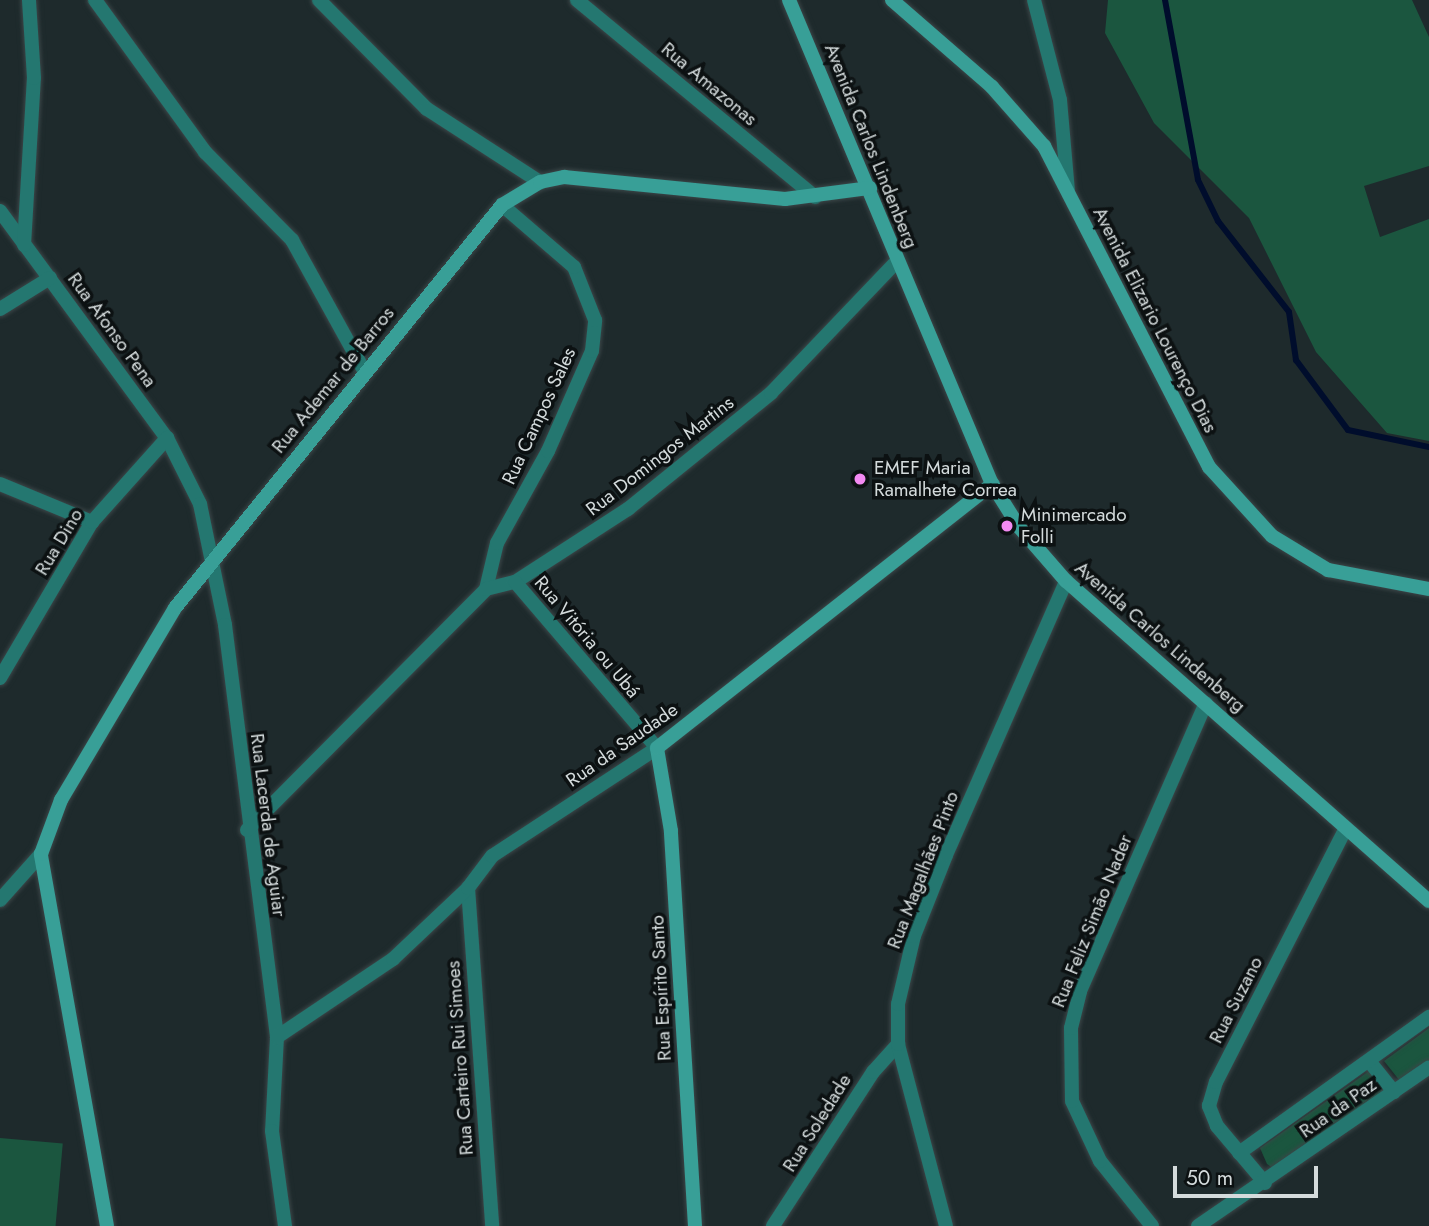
<!DOCTYPE html>
<meta charset="utf-8">
<style>
body{margin:0}
#map{position:relative;width:1429px;height:1226px;overflow:hidden;background:#1e2a2c;font-family:Jost,sans-serif}
div>[style]{position:absolute}
.green>*{inset:0;background:#1b563f;transform-origin:0 0}
.stream>*{height:6px;margin:-3px;padding:0 3px;transform-origin:3px;border-radius:3px;background:#000d2c}
.roads{filter:drop-shadow(0 0 2px #3b4648) drop-shadow(0 0 2px #3b4648)}
.street>*{height:14px;margin:-7px;padding:0 7px;transform-origin:7px;border-radius:7px;background:#247770}
.secondary>*{height:14px;margin:-7px;padding:0 7px;transform-origin:7px;border-radius:7px;background:#389f97}
.dots>*{width:19px;height:19px;translate:-50% -50%;box-sizing:border-box;border:4px solid #0c1112;border-radius:50%}
span{translate:-50% -50%;white-space:nowrap;text-align:center;line-height:1.15;-webkit-text-stroke:7px #0c1112;paint-order:stroke}
.street-label{font-size:19px;color:#d4dbdc}
.poi-label{font-size:19px;color:#d4dbdc}
.left{translate:0 -50%;text-align:left}
.scale{position:absolute;left:1173px;top:1166px;width:145px;height:32px;box-sizing:border-box;border:4px solid #d4dbdc;border-top:0;padding-left:9px;font-size:21px;line-height:24px;white-space:nowrap;color:#d4dbdc;-webkit-text-stroke:5px #0c1112;paint-order:stroke}
</style>
<div id="map">
<div class="green">
<div style="clip-path:polygon(1108px 0,1412px 0,1429px 37px,1429px 166px,1364px 186px,1380px 237px,1429px 219px,1429px 441px,1387px 433px,1316px 352px,1249px 218px,1154px 123px,1105px 33px)"></div>
<div style="clip-path:polygon(1429px 1028px,1429px 1060px,1400px 1081px,1384px 1061px)"></div>
<div style="clip-path:polygon(1369px 1071px,1384px 1091px,1274px 1169px,1267px 1164px,1260px 1148px)"></div>
<div style="left:0;top:1138px;width:63px;height:88px;rotate:5deg"></div>
</div>
<div class="stream">
<div style="left:1165px;top:0;width:183px;rotate:79.6deg"></div>
<div style="left:1198px;top:180px;width:46px;rotate:64deg"></div>
<div style="left:1218px;top:221px;width:115px;rotate:52deg"></div>
<div style="left:1289px;top:312px;width:49px;rotate:81.7deg"></div>
<div style="left:1296px;top:360px;width:87px;rotate:53.4deg"></div>
<div style="left:1348px;top:430px;width:83px;rotate:11.9deg"></div>
</div>
<div class="roads">
<div class="street">
<div style="left:95px;top:0;width:188px;rotate:54.1deg"></div>
<div style="left:205px;top:152px;width:124px;rotate:45.3deg"></div>
<div style="left:292px;top:240px;width:151px;rotate:61.1deg"></div>
<div style="left:319px;top:0;width:153px;rotate:45.3deg"></div>
<div style="left:427px;top:109px;width:135px;rotate:32.9deg"></div>
<div style="left:577px;top:0;width:309px;rotate:39.6deg"></div>
<div style="left:1034px;top:0;width:103px;rotate:75.4deg"></div>
<div style="left:1060px;top:100px;width:92px;rotate:85deg"></div>
<div style="left:0;top:211px;width:282px;rotate:53.7deg"></div>
<div style="left:167px;top:438px;width:74px;rotate:63.4deg"></div>
<div style="left:200px;top:504px;width:124px;rotate:78.3deg"></div>
<div style="left:225px;top:625px;width:415px;rotate:82.8deg"></div>
<div style="left:277px;top:1037px;width:94px;rotate:93deg"></div>
<div style="left:272px;top:1131px;width:96px;rotate:82.2deg"></div>
<div style="left:24px;top:245px;width:167px;rotate:-86.6deg"></div>
<div style="left:34px;top:78px;width:78px;rotate:-93.7deg"></div>
<div style="left:0;top:309px;width:59px;rotate:-31.8deg"></div>
<div style="left:0;top:484px;width:100px;rotate:22.4deg"></div>
<div style="left:486px;top:589px;width:47px;rotate:-76.6deg"></div>
<div style="left:497px;top:543px;width:105px;rotate:-61deg"></div>
<div style="left:548px;top:451px;width:109px;rotate:-66.3deg"></div>
<div style="left:592px;top:351px;width:31px;rotate:-84deg"></div>
<div style="left:595px;top:320px;width:57px;rotate:-111.6deg"></div>
<div style="left:574px;top:267px;width:95px;rotate:-139.3deg"></div>
<div style="left:0;top:678px;width:181px;rotate:-59.5deg"></div>
<div style="left:92px;top:522px;width:113px;rotate:-48.2deg"></div>
<div style="left:247px;top:830px;width:339px;rotate:-45.2deg"></div>
<div style="left:486px;top:589px;width:30px;rotate:-14deg"></div>
<div style="left:515px;top:582px;width:135px;rotate:-32.9deg"></div>
<div style="left:628px;top:509px;width:184px;rotate:-39deg"></div>
<div style="left:771px;top:393px;width:182px;rotate:-46.3deg"></div>
<div style="left:468px;top:888px;width:339px;rotate:85.9deg"></div>
<div style="left:0;top:900px;width:62px;rotate:-48.3deg"></div>
<div style="left:277px;top:1037px;width:140px;rotate:-33.9deg"></div>
<div style="left:393px;top:959px;width:103px;rotate:-43.4deg"></div>
<div style="left:468px;top:888px;width:40px;rotate:-53deg"></div>
<div style="left:492px;top:856px;width:197px;rotate:-33.2deg"></div>
<div style="left:657px;top:748px;width:218px;rotate:-130.5deg"></div>
<div style="left:1369px;top:1061px;width:40px;rotate:51deg"></div>
<div style="left:1239px;top:1153px;width:234px;rotate:-35.6deg"></div>
<div style="left:1265px;top:1183px;width:75px;rotate:-130.1deg"></div>
<div style="left:1217px;top:1126px;width:22px;rotate:-112deg"></div>
<div style="left:1209px;top:1106px;width:25px;rotate:-74deg"></div>
<div style="left:1216px;top:1082px;width:285px;rotate:-62.9deg"></div>
<div style="left:773px;top:1226px;width:184px;rotate:-57deg"></div>
<div style="left:873px;top:1072px;width:38px;rotate:-48deg"></div>
<div style="left:946px;top:1226px;width:188px;rotate:-104.8deg"></div>
<div style="left:898px;top:1044px;width:40px;rotate:-90deg"></div>
<div style="left:898px;top:1004px;width:70px;rotate:-76.8deg"></div>
<div style="left:914px;top:936px;width:87px;rotate:-68.4deg"></div>
<div style="left:946px;top:855px;width:299px;rotate:-66.3deg"></div>
<div style="left:1152px;top:1226px;width:83px;rotate:-128.7deg"></div>
<div style="left:1100px;top:1161px;width:66px;rotate:-115deg"></div>
<div style="left:1072px;top:1101px;width:73px;rotate:-90.8deg"></div>
<div style="left:1071px;top:1028px;width:38px;rotate:-76deg"></div>
<div style="left:1080px;top:991px;width:314px;rotate:-66.4deg"></div>
<div style="left:1198px;top:1226px;width:280px;rotate:-34.5deg"></div>
</div>
<div class="secondary">
<div style="left:789px;top:0;width:525px;rotate:67.25deg"></div>
<div style="left:992px;top:484px;width:51px;rotate:57.9deg"></div>
<div style="left:1019px;top:527px;width:72px;rotate:49deg"></div>
<div style="left:1066px;top:581px;width:484px;rotate:41.4deg"></div>
<div style="left:892px;top:0;width:133px;rotate:41deg"></div>
<div style="left:992px;top:87px;width:79px;rotate:48.6deg"></div>
<div style="left:1044px;top:146px;width:361px;rotate:62.8deg"></div>
<div style="left:1209px;top:467px;width:93px;rotate:47.6deg"></div>
<div style="left:1272px;top:536px;width:66px;rotate:31.3deg"></div>
<div style="left:1328px;top:570px;width:103px;rotate:10.7deg"></div>
<div style="left:107px;top:1226px;width:378px;rotate:-100.1deg"></div>
<div style="left:41px;top:854px;width:58px;rotate:-69.7deg"></div>
<div style="left:61px;top:800px;width:223px;rotate:-59.3deg"></div>
<div style="left:175px;top:608px;width:519px;rotate:-50.94deg"></div>
<div style="left:502px;top:205px;width:44px;rotate:-31.2deg"></div>
<div style="left:540px;top:182px;width:25px;rotate:-12deg"></div>
<div style="left:564px;top:177px;width:222px;rotate:5.7deg"></div>
<div style="left:785px;top:199px;width:86px;rotate:-7.4deg"></div>
<div style="left:695px;top:1226px;width:396px;rotate:-93.5deg"></div>
<div style="left:671px;top:831px;width:84px;rotate:-99.6deg"></div>
<div style="left:657px;top:748px;width:427px;rotate:-38.2deg"></div>
</div>
</div>
<div class="dots">
<div style="left:860px;top:479px;background:#f38af2"></div>
<div style="left:1007px;top:526px;background:#f38af2"></div>
</div>
<div class="street-label">
<span style="left:709px;top:84px;rotate:40deg">Rua Amazonas</span>
<span style="left:871px;top:146px;rotate:68deg">Avenida Carlos Lindenberg</span>
<span style="left:1155px;top:320px;rotate:63deg">Avenida Elizario Lourenço Dias</span>
<span style="left:112px;top:330px;rotate:54deg">Rua Afonso Pena</span>
<span style="left:333px;top:380px;rotate:-51deg">Rua Ademar de Barros</span>
<span style="left:539px;top:416px;rotate:-65deg">Rua Campos Sales</span>
<span style="left:660px;top:456px;rotate:-38deg">Rua Domingos Martins</span>
<span style="left:59px;top:542px;rotate:-59deg">Rua Dino</span>
<span style="left:587px;top:637px;rotate:50deg">Rua Vitória ou Ubá</span>
<span style="left:1160px;top:637px;rotate:41deg">Avenida Carlos Lindenberg</span>
<span style="left:622px;top:745px;rotate:-35deg">Rua da Saudade</span>
<span style="left:268px;top:825px;rotate:83deg">Rua Lacerda de Aguiar</span>
<span style="left:923px;top:870px;rotate:-69deg">Rua Magalhães Pinto</span>
<span style="left:1092px;top:921px;rotate:-68deg">Rua Feliz Simão Nader</span>
<span style="left:661px;top:988px;rotate:-93deg">Rua Espírito Santo</span>
<span style="left:1236px;top:1000px;rotate:-63deg">Rua Suzano</span>
<span style="left:460px;top:1058px;rotate:-94deg">Rua Carteiro Rui Simoes</span>
<span style="left:1338px;top:1108px;rotate:-35deg">Rua da Paz</span>
<span style="left:817px;top:1123px;rotate:-58deg">Rua Soledade</span>
</div>
<div class="poi-label">
<span class="left" style="left:874px;top:479px">EMEF Maria<br>Ramalhete Correa</span>
<span class="left" style="left:1021px;top:526px">Minimercado<br>Folli</span>
</div>
<div class="scale">50 m</div>
</div>
